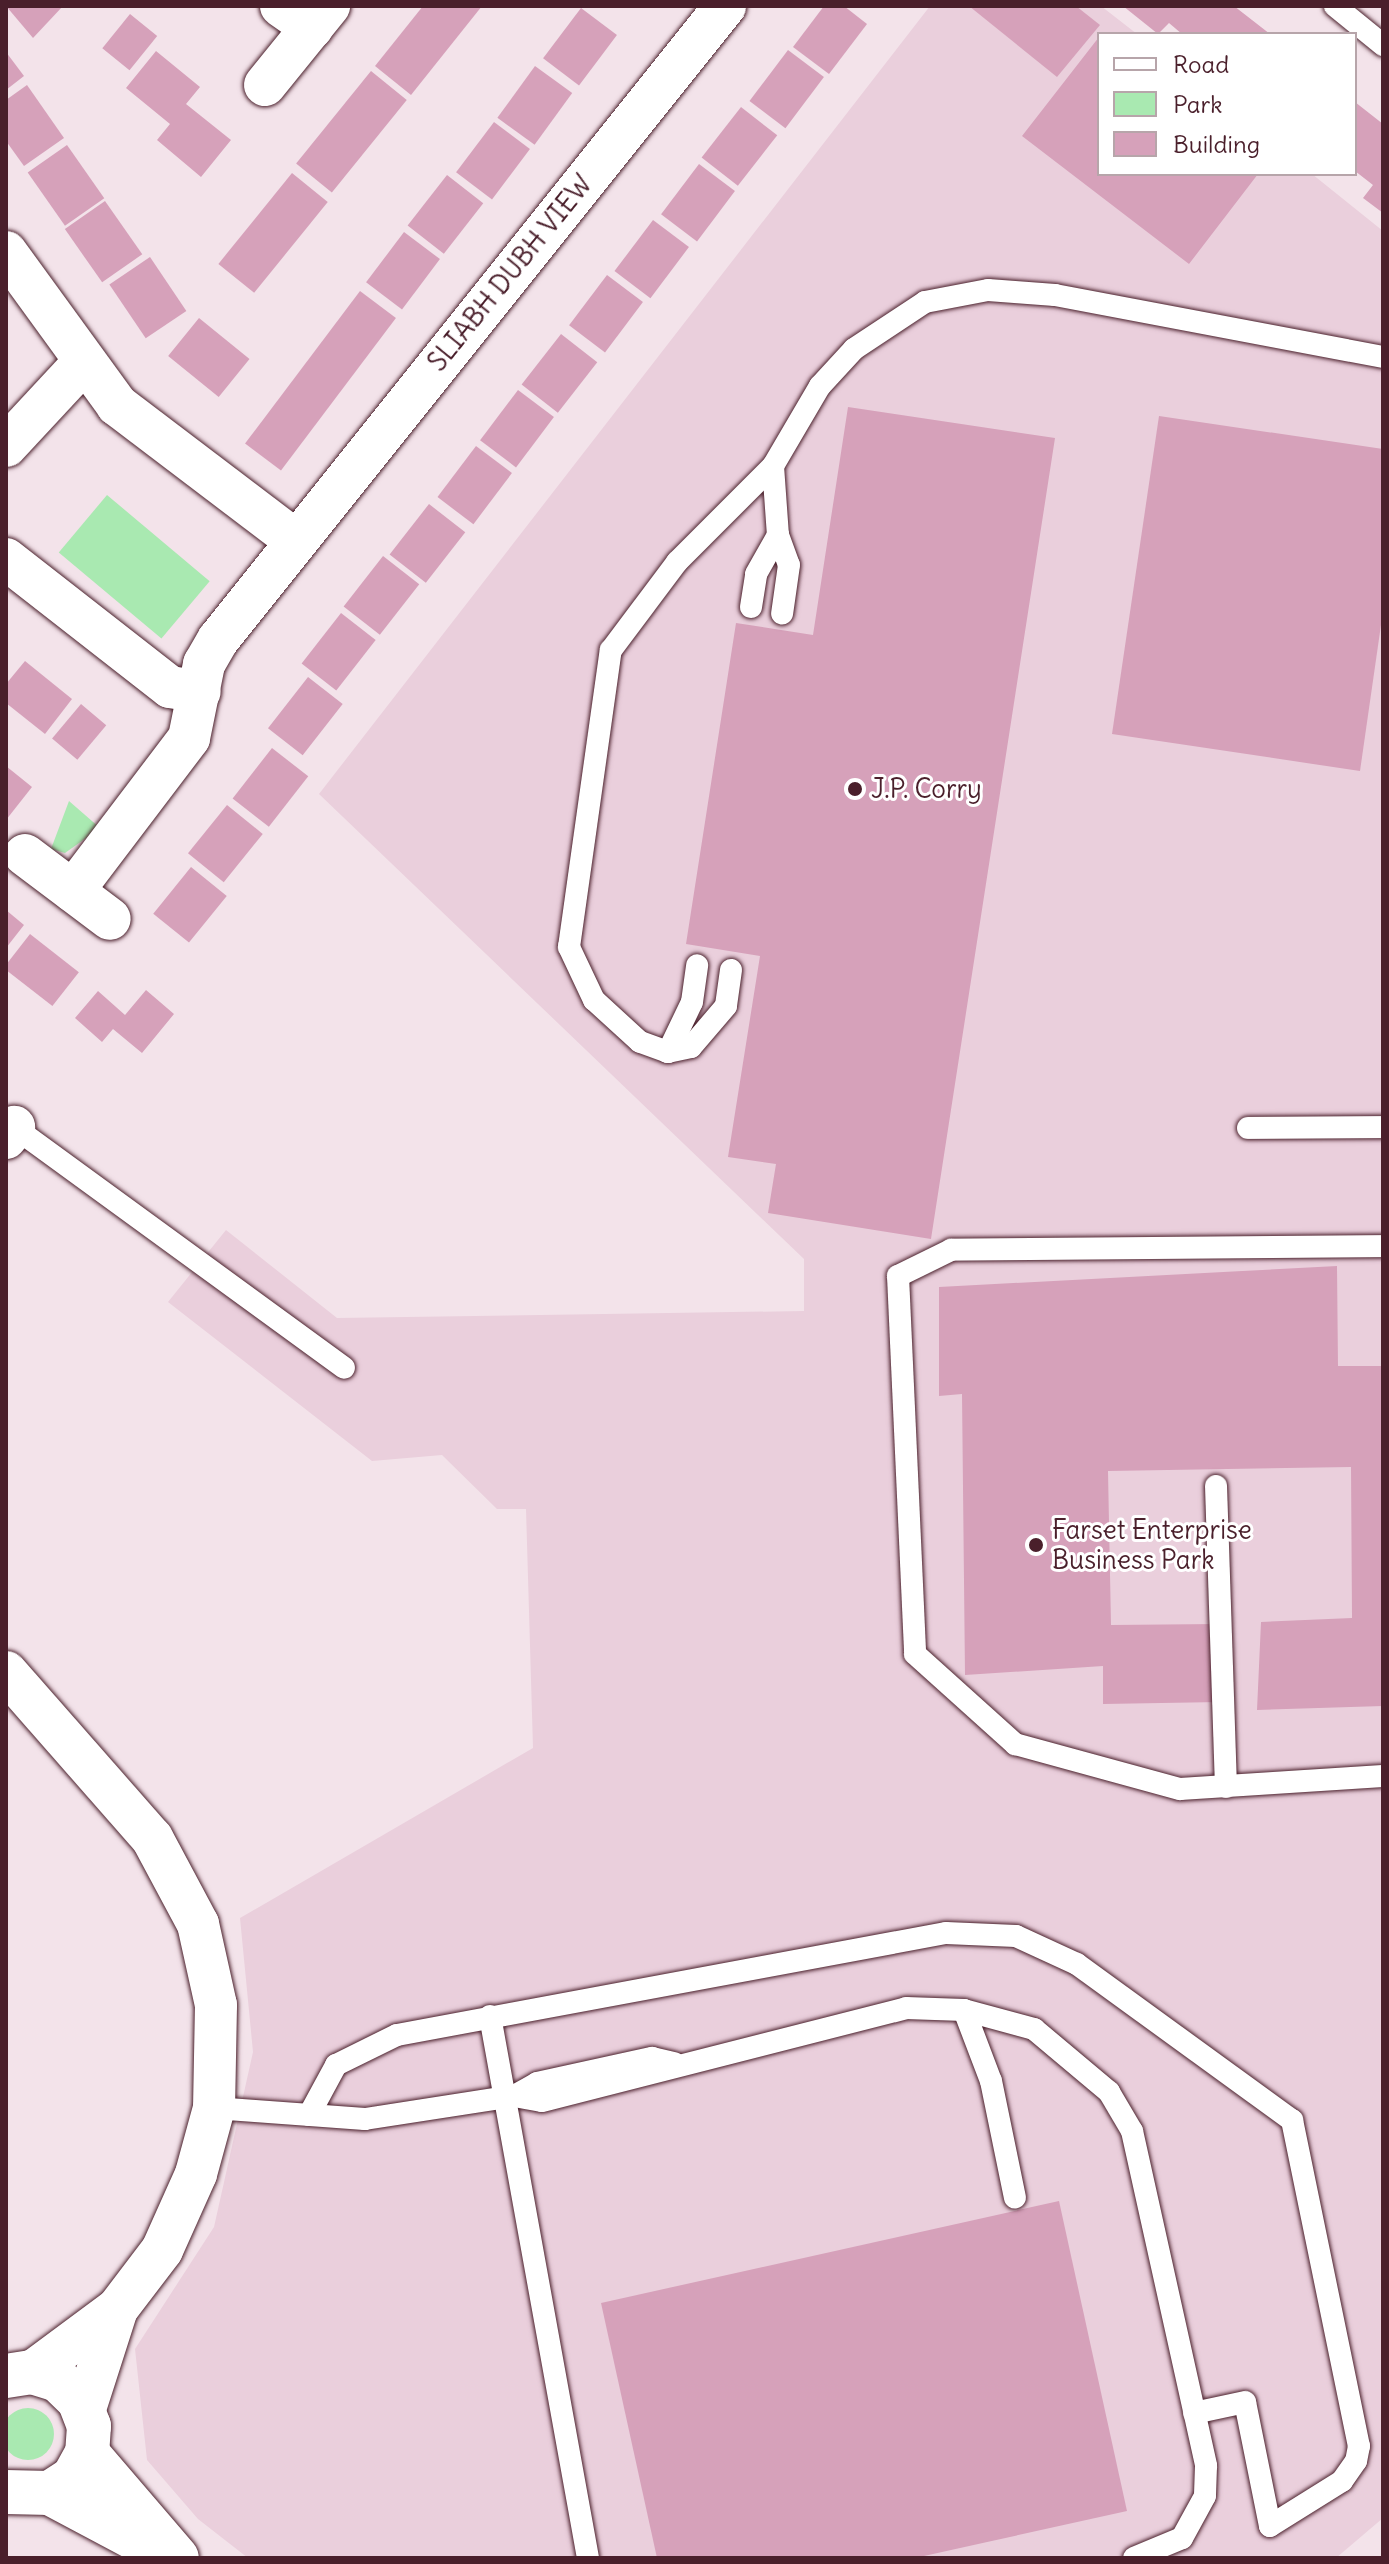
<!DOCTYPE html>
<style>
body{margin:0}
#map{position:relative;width:1389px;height:2564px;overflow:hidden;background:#f3e3ea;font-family:Delius,sans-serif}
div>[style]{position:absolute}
.built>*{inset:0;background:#eacfdc}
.green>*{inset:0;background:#a9e9b1;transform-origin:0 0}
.round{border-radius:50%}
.building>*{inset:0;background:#d6a1ba;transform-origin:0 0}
.roads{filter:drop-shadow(0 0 2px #4a1f2b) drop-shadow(0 0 2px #4a1f2b)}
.lane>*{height:22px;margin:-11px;padding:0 11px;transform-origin:11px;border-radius:11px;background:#fff}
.street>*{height:42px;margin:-21px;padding:0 21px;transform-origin:21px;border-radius:21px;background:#fff}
.secondary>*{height:44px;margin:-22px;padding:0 22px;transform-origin:22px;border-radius:22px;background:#fff}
.dots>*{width:22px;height:22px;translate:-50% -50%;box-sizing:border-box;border:4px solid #fff;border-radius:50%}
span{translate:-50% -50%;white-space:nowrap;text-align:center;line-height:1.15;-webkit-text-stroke:6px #fff;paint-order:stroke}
.street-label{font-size:26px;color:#4a1f2b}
.poi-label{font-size:26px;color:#4a1f2b}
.left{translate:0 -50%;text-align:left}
.frame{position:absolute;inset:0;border:8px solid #4a1f2b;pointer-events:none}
.legend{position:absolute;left:1097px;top:32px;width:260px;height:144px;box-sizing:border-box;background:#fff;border:2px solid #b7a5aa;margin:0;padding:10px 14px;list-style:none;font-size:24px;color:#4a1f2b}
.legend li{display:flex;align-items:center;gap:16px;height:40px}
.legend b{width:40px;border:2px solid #b7a5aa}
</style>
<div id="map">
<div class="built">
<div style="clip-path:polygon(930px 6px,1101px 6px,1137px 34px,1099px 34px,1099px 174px,1312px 174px,1383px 231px,1383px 2518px,1336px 2558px,248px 2558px,198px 2519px,147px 2460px,135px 2349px,214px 2227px,253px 2052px,240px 1918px,533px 1748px,526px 1509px,497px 1509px,442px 1455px,372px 1461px,168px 1302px,226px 1230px,337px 1318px,804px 1311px,804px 1259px,319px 794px)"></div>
</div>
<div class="green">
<div style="left:107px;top:495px;width:134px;height:75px;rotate:40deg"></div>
<div style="clip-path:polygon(69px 801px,100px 828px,65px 853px,51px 849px)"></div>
<div class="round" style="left:2px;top:2408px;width:52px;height:52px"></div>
</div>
<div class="building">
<div style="clip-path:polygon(6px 6px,63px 6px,33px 38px)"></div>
<div style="clip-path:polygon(423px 6px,482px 6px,411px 95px,375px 66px)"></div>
<div style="clip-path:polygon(824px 6px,844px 6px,867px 24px,829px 74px,793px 47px)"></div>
<div style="clip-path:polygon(969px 6px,1076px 6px,1100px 25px,1057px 77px)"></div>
<div style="clip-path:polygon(1123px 6px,1234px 6px,1270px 34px,1182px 34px,1169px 23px,1158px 34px)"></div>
<div style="left:581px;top:8px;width:45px;height:63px;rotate:37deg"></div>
<div style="left:130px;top:14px;width:35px;height:44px;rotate:39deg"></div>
<div style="clip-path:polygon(1099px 37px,1099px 174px,1258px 174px,1189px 264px,1022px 136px)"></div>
<div style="left:788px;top:50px;width:45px;height:64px;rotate:37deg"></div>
<div style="clip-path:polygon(156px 51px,200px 87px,186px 104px,231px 140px,201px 177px,157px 140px,170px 124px,126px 88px)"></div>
<div style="clip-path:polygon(6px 52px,24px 76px,6px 90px)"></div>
<div style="left:535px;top:66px;width:46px;height:64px;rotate:36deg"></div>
<div style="left:371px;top:71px;width:46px;height:119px;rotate:39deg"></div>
<div style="clip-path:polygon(27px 85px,64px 138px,24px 166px,6px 141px,6px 100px)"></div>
<div style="clip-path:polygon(1355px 102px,1383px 124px,1383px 213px,1363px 198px,1373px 185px,1355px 171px)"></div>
<div style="left:741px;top:107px;width:46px;height:64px;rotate:38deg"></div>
<div style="left:494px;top:122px;width:45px;height:63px;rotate:37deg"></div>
<div style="left:67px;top:145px;width:65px;height:48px;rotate:55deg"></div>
<div style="left:699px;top:164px;width:45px;height:63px;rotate:37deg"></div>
<div style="left:292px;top:173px;width:46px;height:117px;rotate:39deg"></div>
<div style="left:447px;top:175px;width:46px;height:64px;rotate:38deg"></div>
<div style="left:105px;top:201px;width:65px;height:49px;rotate:55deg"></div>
<div style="left:653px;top:220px;width:45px;height:64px;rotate:37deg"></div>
<div style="left:404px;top:232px;width:45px;height:63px;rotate:37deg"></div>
<div style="left:150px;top:257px;width:65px;height:49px;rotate:56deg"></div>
<div style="left:607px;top:275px;width:45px;height:63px;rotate:37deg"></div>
<div style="left:360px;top:291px;width:45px;height:191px;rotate:37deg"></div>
<div style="left:199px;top:318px;width:65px;height:49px;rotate:39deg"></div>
<div style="left:561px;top:334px;width:46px;height:64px;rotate:38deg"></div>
<div style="left:518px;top:390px;width:45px;height:63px;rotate:37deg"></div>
<div style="clip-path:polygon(848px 407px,1055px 438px,931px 1239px,768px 1213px,776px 1164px,728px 1157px,760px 956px,686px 944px,736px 623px,813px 635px)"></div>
<div style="clip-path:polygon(1159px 416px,1383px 449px,1383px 611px,1360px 771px,1112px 734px)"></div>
<div style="left:476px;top:446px;width:45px;height:64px;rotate:37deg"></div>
<div style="left:429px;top:504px;width:46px;height:64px;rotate:38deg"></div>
<div style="left:383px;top:556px;width:46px;height:64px;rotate:38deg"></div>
<div style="left:341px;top:613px;width:44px;height:64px;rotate:38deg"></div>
<div style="clip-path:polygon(25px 661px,72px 699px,45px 734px,6px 703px,6px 684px)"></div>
<div style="left:308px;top:677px;width:44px;height:65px;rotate:38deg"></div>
<div style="left:81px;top:704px;width:33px;height:45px;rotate:40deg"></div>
<div style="left:272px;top:748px;width:46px;height:64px;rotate:38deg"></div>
<div style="clip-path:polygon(6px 766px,32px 787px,6px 820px)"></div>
<div style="left:227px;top:805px;width:46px;height:62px;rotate:39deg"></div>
<div style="left:191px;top:867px;width:46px;height:60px;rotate:39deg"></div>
<div style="clip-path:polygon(6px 910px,24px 925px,6px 948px)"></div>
<div style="left:30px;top:934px;width:62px;height:43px;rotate:38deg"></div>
<div style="clip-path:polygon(146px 990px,174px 1014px,142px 1053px,113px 1029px,102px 1042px,75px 1018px,98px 991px,125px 1015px)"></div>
<div style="clip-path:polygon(1337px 1266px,1338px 1366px,1383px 1366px,1383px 1706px,1257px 1710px,1261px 1622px,1352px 1618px,1351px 1467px,1108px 1471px,1111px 1625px,1217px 1624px,1220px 1702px,1103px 1704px,1103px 1666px,965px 1675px,962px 1394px,939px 1396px,939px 1287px)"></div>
<div style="clip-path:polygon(1059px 2201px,1127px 2511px,915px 2558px,657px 2558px,601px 2303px)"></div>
</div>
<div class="roads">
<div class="lane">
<div style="left:1335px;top:6px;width:62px;rotate:39.1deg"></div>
<div style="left:773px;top:466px;width:93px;rotate:-59.6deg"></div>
<div style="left:820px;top:386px;width:50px;rotate:-47.4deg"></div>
<div style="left:854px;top:349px;width:85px;rotate:-33.5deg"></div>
<div style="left:925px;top:302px;width:64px;rotate:-10.8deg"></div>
<div style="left:988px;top:290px;width:67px;rotate:4.3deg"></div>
<div style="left:1055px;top:295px;width:334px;rotate:10.7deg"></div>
<div style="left:751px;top:607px;width:33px;rotate:-81deg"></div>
<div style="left:756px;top:574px;width:45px;rotate:-60.6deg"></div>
<div style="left:731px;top:970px;width:36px;rotate:98deg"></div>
<div style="left:726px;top:1006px;width:54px;rotate:130.5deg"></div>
<div style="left:691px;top:1047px;width:24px;rotate:168deg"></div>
<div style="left:668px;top:1052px;width:30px;rotate:-160deg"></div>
<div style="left:640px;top:1042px;width:62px;rotate:-137.6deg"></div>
<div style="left:594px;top:1000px;width:59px;rotate:-115.3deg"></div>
<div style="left:569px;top:947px;width:300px;rotate:-82deg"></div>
<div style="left:611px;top:650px;width:110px;rotate:-53.1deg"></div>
<div style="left:677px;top:562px;width:136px;rotate:-45deg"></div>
<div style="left:773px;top:466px;width:69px;rotate:85.9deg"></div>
<div style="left:778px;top:535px;width:32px;rotate:70deg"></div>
<div style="left:789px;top:565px;width:49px;rotate:98.1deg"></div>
<div style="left:668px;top:1052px;width:55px;rotate:-64.4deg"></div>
<div style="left:692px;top:1002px;width:37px;rotate:-82deg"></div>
<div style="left:7px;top:1122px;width:417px;rotate:36.1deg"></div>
<div style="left:1248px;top:1128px;width:135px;rotate:-0.4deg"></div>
<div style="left:1383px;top:1246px;width:432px;rotate:179.5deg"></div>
<div style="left:951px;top:1250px;width:59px;rotate:153.9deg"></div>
<div style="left:898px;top:1276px;width:378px;rotate:87.4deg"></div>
<div style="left:915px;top:1654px;width:135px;rotate:42deg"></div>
<div style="left:1015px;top:1744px;width:171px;rotate:15.3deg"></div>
<div style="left:1180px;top:1789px;width:203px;rotate:-3.7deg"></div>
<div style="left:1216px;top:1486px;width:301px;rotate:88.1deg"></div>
<div style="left:964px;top:2010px;width:76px;rotate:69.2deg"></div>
<div style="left:991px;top:2081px;width:119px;rotate:78.4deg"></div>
<div style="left:490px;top:2016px;width:551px;rotate:79.75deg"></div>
<div style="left:514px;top:2096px;width:26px;rotate:-29deg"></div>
<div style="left:537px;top:2083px;width:118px;rotate:-12.3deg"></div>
<div style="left:652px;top:2058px;width:23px;rotate:13deg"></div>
<div style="left:214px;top:2108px;width:151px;rotate:4.2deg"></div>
<div style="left:365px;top:2119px;width:151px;rotate:-8.8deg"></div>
<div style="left:514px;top:2096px;width:28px;rotate:10deg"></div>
<div style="left:542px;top:2101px;width:376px;rotate:-14.3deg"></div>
<div style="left:906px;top:2008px;width:58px;rotate:2deg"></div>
<div style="left:964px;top:2010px;width:73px;rotate:15.2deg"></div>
<div style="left:1034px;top:2029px;width:98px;rotate:40deg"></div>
<div style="left:1109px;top:2092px;width:45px;rotate:59.5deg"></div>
<div style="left:1132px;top:2131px;width:343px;rotate:77.5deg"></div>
<div style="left:1206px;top:2466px;width:30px;rotate:92deg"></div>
<div style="left:1205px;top:2496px;width:48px;rotate:118.7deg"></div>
<div style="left:1182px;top:2538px;width:52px;rotate:157.4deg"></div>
<div style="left:309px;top:2115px;width:57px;rotate:-61.6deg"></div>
<div style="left:336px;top:2065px;width:68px;rotate:-26.2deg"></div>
<div style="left:397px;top:2035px;width:558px;rotate:-10.53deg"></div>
<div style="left:946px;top:1933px;width:70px;rotate:2.5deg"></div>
<div style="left:1016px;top:1936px;width:67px;rotate:24.7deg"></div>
<div style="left:1077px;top:1964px;width:266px;rotate:36deg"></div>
<div style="left:1292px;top:2120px;width:333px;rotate:78.4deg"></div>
<div style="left:1359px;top:2446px;width:15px;rotate:101deg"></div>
<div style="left:1356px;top:2461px;width:24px;rotate:125deg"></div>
<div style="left:1342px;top:2481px;width:85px;rotate:148deg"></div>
<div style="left:1270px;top:2526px;width:126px;rotate:-101.4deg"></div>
<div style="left:1245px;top:2402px;width:52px;rotate:167.8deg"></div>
</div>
<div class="street">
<div style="left:281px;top:6px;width:38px;rotate:35deg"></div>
<div style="left:265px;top:85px;width:102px;rotate:-51deg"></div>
<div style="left:6px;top:252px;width:189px;rotate:54deg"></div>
<div style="left:117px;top:405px;width:225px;rotate:37.2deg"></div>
<div style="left:6px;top:446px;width:115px;rotate:-47.1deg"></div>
<div style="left:6px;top:559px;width:208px;rotate:38deg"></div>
<div style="left:170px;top:687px;width:30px;rotate:9deg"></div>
<div style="left:25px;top:855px;width:106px;rotate:37deg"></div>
<div style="left:73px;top:891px;width:192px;rotate:-52.8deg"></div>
<div style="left:189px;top:738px;width:76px;rotate:-78.5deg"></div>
<div style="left:204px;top:664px;width:28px;rotate:-60deg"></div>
<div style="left:218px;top:640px;width:812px;rotate:-51.35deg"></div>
<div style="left:6px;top:1138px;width:14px;rotate:-54deg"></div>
<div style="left:6px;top:1672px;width:221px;rotate:48.7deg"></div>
<div style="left:152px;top:1838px;width:98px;rotate:61.9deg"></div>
<div style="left:198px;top:1924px;width:83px;rotate:77.5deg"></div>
<div style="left:216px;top:2005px;width:103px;rotate:91.1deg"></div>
<div style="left:214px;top:2108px;width:68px;rotate:105.3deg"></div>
<div style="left:196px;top:2174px;width:83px;rotate:114.1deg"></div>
<div style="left:162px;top:2250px;width:74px;rotate:127.3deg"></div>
<div style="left:117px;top:2309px;width:106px;rotate:143.5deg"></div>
<div style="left:84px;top:2412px;width:108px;rotate:-72.2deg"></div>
</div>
<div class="secondary">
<div style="left:6px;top:2376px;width:26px;rotate:-9deg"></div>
<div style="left:32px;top:2372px;width:27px;rotate:17deg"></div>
<div style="left:58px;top:2380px;width:29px;rotate:44deg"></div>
<div style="left:79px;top:2400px;width:28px;rotate:69deg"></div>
<div style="left:89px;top:2426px;width:27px;rotate:94deg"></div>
<div style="left:87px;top:2453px;width:29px;rotate:119deg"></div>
<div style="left:73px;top:2478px;width:27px;rotate:147deg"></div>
<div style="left:50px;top:2493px;width:44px;rotate:-178.7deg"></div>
<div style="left:87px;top:2453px;width:138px;rotate:49.4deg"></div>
<div style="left:50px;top:2493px;width:123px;rotate:28deg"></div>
</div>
</div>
<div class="dots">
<div style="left:855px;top:789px;background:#4a1f2b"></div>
<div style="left:1036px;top:1545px;background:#4a1f2b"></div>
</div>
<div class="street-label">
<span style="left:510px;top:273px;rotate:-51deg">SLIABH DUBH VIEW</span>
</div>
<div class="poi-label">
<span class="left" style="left:871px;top:789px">J.P. Corry</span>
<span class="left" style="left:1052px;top:1545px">Farset Enterprise<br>Business Park</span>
</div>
<div class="frame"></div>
<ul class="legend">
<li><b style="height:10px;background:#fff"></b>Road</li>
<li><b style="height:22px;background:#a9e9b1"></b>Park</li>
<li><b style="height:22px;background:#d6a1ba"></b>Building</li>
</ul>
</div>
